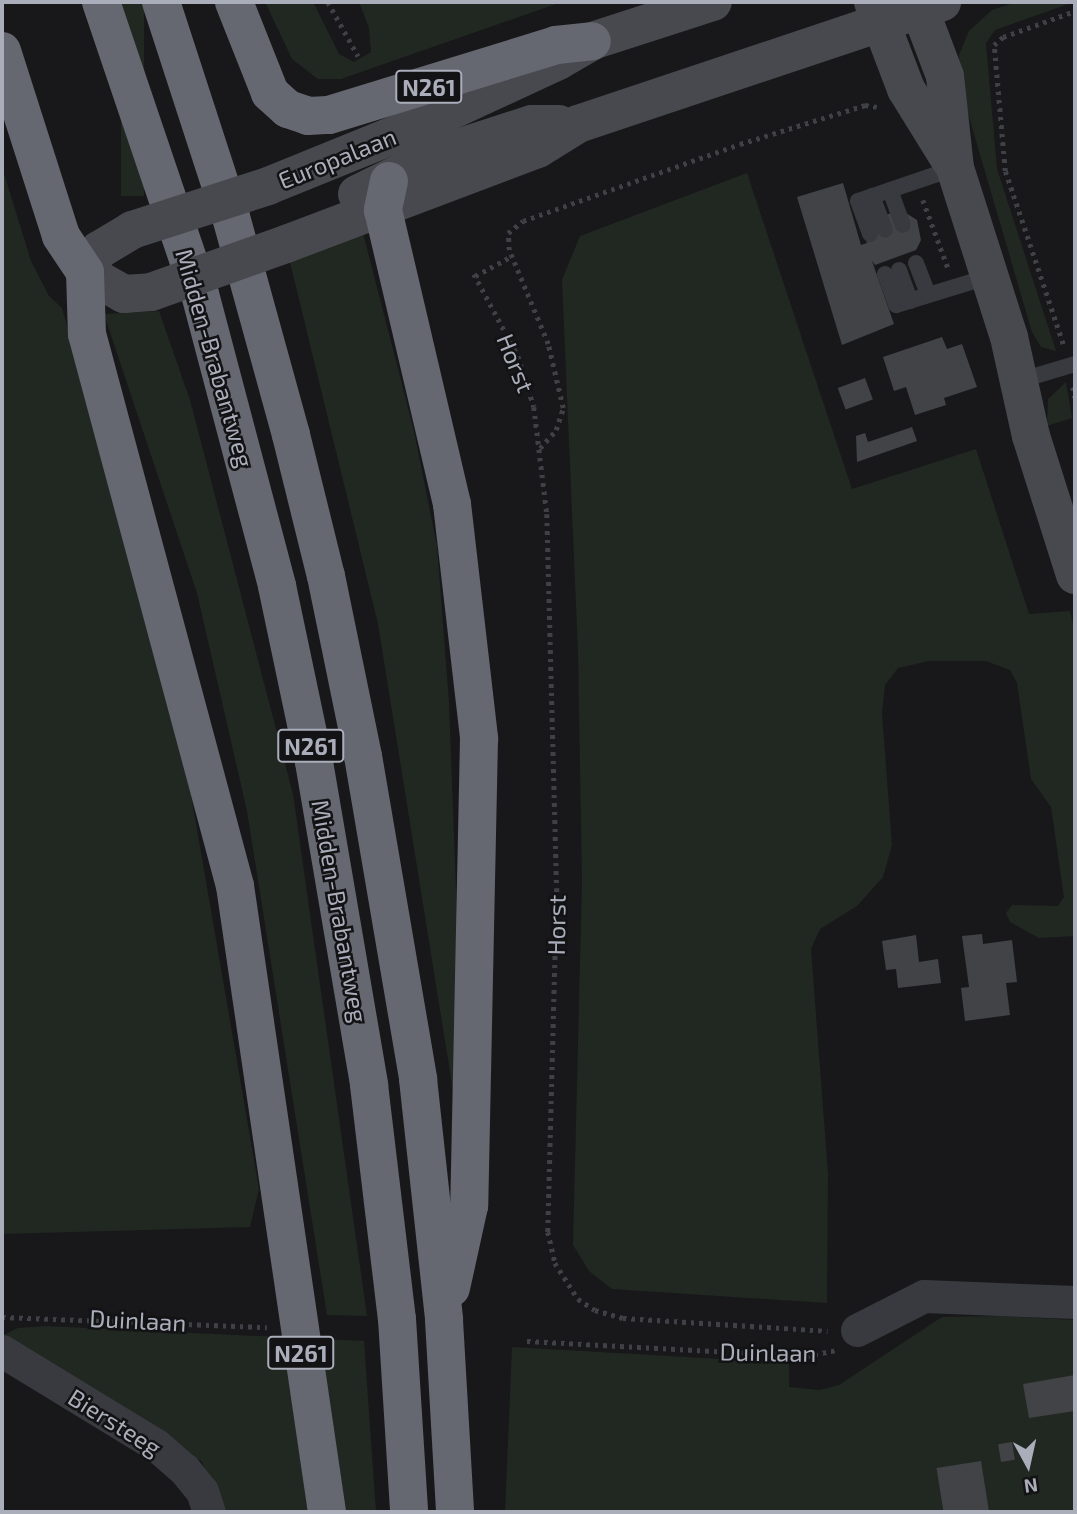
<!DOCTYPE html>
<style>
body{margin:0}
#map{position:relative;width:1077px;height:1514px;overflow:hidden;background:#18181a;font-family:"Exo 2",sans-serif}
div>[style]{position:absolute}
.green>*{inset:0;background:#202821;transform-origin:0 0}
.building>*{inset:0;background:#424347;transform-origin:0 0}
.path>*{height:4.5px;margin-top:-2.25px;transform-origin:0;background:repeating-linear-gradient(90deg,#3f4146 0 3.5px,transparent 0 8.5px)}
.lane>*{height:16px;margin:-8px;padding:0 8px;transform-origin:8px;border-radius:8px;background:#393a3f}
.street>*{height:33px;margin:-16.5px;padding:0 16.5px;transform-origin:16.5px;border-radius:16.5px;background:#393a3f}
.secondary>*{height:38px;margin:-19px;padding:0 19px;transform-origin:19px;border-radius:19px;background:#47494f}
.highway>*{height:38px;margin:-19px;padding:0 19px;transform-origin:19px;border-radius:19px;background:#656870}
.secondary-bridge>*{height:38px;margin:-19px;padding:0 19px;transform-origin:19px;border-radius:19px;background:#47494f}
span{translate:-50% -50%;white-space:nowrap;text-align:center;line-height:1.15;-webkit-text-stroke:5px #131315;paint-order:stroke}
.shield-label span{padding:2px 5px;background:#131315;border:2px solid;border-radius:5px;-webkit-text-stroke-width:0}
.shield-label{font-size:23px;color:#aaaeba;font-weight:700}
.street-label{font-size:24px;color:#aaaeba}
.frame{position:absolute;inset:0;border:4px solid #aaaeba;pointer-events:none}
.north{position:absolute;left:993px;top:1430px;width:70px;height:70px;-webkit-text-stroke:5px #131315;paint-order:stroke;rotate:172deg;font-size:19px;font-weight:700;line-height:28px;text-align:center;color:#aaaeba}
.north::after{content:'';display:block;margin:auto;width:24px;height:32px;background:#aaaeba;clip-path:polygon(50% 0,100% 100%,50% 72%,0 100%)}
</style>
<div id="map">
<div class="green">
<div style="left:121px;top:2px;width:23px;height:194px"></div>
<div style="clip-path:polygon(265px 2px,313px 2px,339px 54px,354px 62px,371px 52px,369px 28px,359px 2px,562px 2px,341px 79px,318px 79px,292px 59px)"></div>
<div style="clip-path:polygon(1017px 2px,1074px 2px,995px 30px,986px 43px,997px 169px,1056px 351px,1041px 347px,1032px 332px,959px 83px,959px 55px,969px 31px,992px 10px)"></div>
<div style="clip-path:polygon(2px 167px,31px 261px,49px 296px,62px 308px,179px 725px,259px 1189px,250px 1227px,2px 1234px)"></div>
<div style="clip-path:polygon(747px 173px,852px 489px,976px 449px,1029px 614px,1070px 611px,1075px 633px,1075px 936px,1039px 938px,1010px 922px,1006px 913px,1012px 905px,1058px 906px,1064px 897px,1051px 807px,1031px 779px,1017px 683px,1010px 670px,986px 661px,929px 661px,898px 668px,885px 685px,882px 713px,892px 845px,883px 877px,857px 906px,820px 929px,811px 949px,828px 1173px,827px 1303px,612px 1289px,589px 1271px,573px 1245px,582px 881px,578px 651px,562px 280px,580px 236px)"></div>
<div style="clip-path:polygon(363px 233px,414px 431px,437px 546px,449px 703px,464px 1102px,455px 1103px,378px 624px,289px 258px)"></div>
<div style="clip-path:polygon(159px 311px,190px 400px,293px 794px,367px 1316px,327px 1315px,247px 811px,197px 593px,104px 314px)"></div>
<div style="clip-path:polygon(1066px 382px,1072px 418px,1047px 426px,1048px 399px)"></div>
<div style="clip-path:polygon(1001px 1316px,1075px 1320px,1075px 1512px,505px 1512px,512px 1347px,789px 1363px,789px 1387px,820px 1390px,839px 1385px,942px 1317px)"></div>
<div style="clip-path:polygon(45px 1326px,364px 1341px,376px 1512px,220px 1512px,202px 1462px,2px 1336px,18px 1328px)"></div>
</div>
<div class="building">
<div style="clip-path:polygon(843px 183px,861px 245px,867px 243px,860px 223px,901px 210px,917px 220px,921px 240px,916px 250px,875px 265px,872px 261px,894px 324px,842px 345px,797px 197px)"></div>
<div style="clip-path:polygon(942px 337px,947px 349px,962px 344px,977px 387px,944px 398px,946px 405px,915px 415px,906px 387px,894px 391px,883px 357px)"></div>
<div style="left:865px;top:378px;width:23px;height:29px;rotate:70deg"></div>
<div style="clip-path:polygon(912px 427px,917px 441px,857px 462px,856px 436px,865px 433px,868px 442px)"></div>
<div style="clip-path:polygon(982px 934px,983px 944px,1012px 940px,1017px 982px,1006px 983px,1010px 1015px,965px 1021px,961px 988px,969px 987px,962px 936px)"></div>
<div style="clip-path:polygon(916px 935px,919px 962px,938px 959px,941px 983px,898px 988px,896px 969px,886px 970px,882px 941px)"></div>
<div style="clip-path:polygon(1075px 1375px,1075px 1411px,1029px 1418px,1023px 1384px)"></div>
<div style="left:1012px;top:1442px;width:18px;height:14px;rotate:81deg"></div>
<div style="left:981px;top:1461px;width:52px;height:45px;rotate:81deg"></div>
</div>
<div class="path">
<div style="left:328px;top:2px;width:62px;rotate:60.9deg"></div>
<div style="left:923px;top:200px;width:72px;rotate:69.8deg"></div>
<div style="left:474px;top:274px;width:93px;rotate:61.8deg"></div>
<div style="left:518px;top:356px;width:53px;rotate:72.6deg"></div>
<div style="left:534px;top:407px;width:108px;rotate:83.1deg"></div>
<div style="left:547px;top:514px;width:374px;rotate:88.5deg"></div>
<div style="left:557px;top:888px;width:344px;rotate:91.5deg"></div>
<div style="left:548px;top:1232px;width:32px;rotate:77deg"></div>
<div style="left:555px;top:1263px;width:43px;rotate:57.4deg"></div>
<div style="left:578px;top:1299px;width:20px;rotate:33deg"></div>
<div style="left:595px;top:1310px;width:29px;rotate:16deg"></div>
<div style="left:623px;top:1318px;width:205px;rotate:3.6deg"></div>
<div style="left:475px;top:276px;width:42px;rotate:-28.4deg"></div>
<div style="left:1063px;top:344px;width:182px;rotate:-108.5deg"></div>
<div style="left:1005px;top:171px;width:126px;rotate:-95deg"></div>
<div style="left:994px;top:45px;width:12px;rotate:-42deg"></div>
<div style="left:1003px;top:37px;width:77px;rotate:-19.9deg"></div>
<div style="left:1073px;top:387px;width:11px;rotate:80deg"></div>
<div style="left:540px;top:448px;width:24px;rotate:-48deg"></div>
<div style="left:556px;top:430px;width:23px;rotate:-72deg"></div>
<div style="left:563px;top:408px;width:66px;rotate:-103.2deg"></div>
<div style="left:548px;top:344px;width:102px;rotate:-112.5deg"></div>
<div style="left:509px;top:250px;width:17px;rotate:-93deg"></div>
<div style="left:508px;top:233px;width:19px;rotate:-39deg"></div>
<div style="left:523px;top:221px;width:230px;rotate:-19.5deg"></div>
<div style="left:740px;top:144px;width:131px;rotate:-17.3deg"></div>
<div style="left:865px;top:105px;width:12px;rotate:9deg"></div>
<div style="left:2px;top:1317px;width:265px;rotate:2.2deg"></div>
<div style="left:527px;top:1341px;width:279px;rotate:3.1deg"></div>
<div style="left:806px;top:1356px;width:31px;rotate:-11deg"></div>
</div>
<div class="lane">
<div style="left:890px;top:190px;width:37px;rotate:70deg"></div>
<div style="left:872px;top:196px;width:36px;rotate:69deg"></div>
<div style="left:870px;top:234px;width:35px;rotate:-110deg"></div>
<div style="left:858px;top:201px;width:102px;rotate:-18.8deg"></div>
<div style="left:916px;top:263px;width:34px;rotate:69deg"></div>
<div style="left:899px;top:270px;width:33px;rotate:70deg"></div>
<div style="left:885px;top:274px;width:33px;rotate:70deg"></div>
<div style="left:896px;top:305px;width:95px;rotate:-17.1deg"></div>
<div style="left:1018px;top:381px;width:59px;rotate:-16.6deg"></div>
</div>
<div class="street">
<div style="left:857px;top:1330px;width:75px;rotate:-26.9deg"></div>
<div style="left:924px;top:1296px;width:151px;rotate:2.3deg"></div>
<div style="left:2px;top:1351px;width:180px;rotate:31.4deg"></div>
<div style="left:156px;top:1445px;width:37px;rotate:41deg"></div>
<div style="left:184px;top:1469px;width:28px;rotate:51deg"></div>
<div style="left:202px;top:1491px;width:22px;rotate:72deg"></div>
</div>
<div class="secondary">
<div style="left:873px;top:2px;width:93px;rotate:69.2deg"></div>
<div style="left:906px;top:89px;width:84px;rotate:58.2deg"></div>
<div style="left:917px;top:2px;width:79px;rotate:69.3deg"></div>
<div style="left:945px;top:76px;width:93px;rotate:83.8deg"></div>
<div style="left:955px;top:168px;width:177px;rotate:72.3deg"></div>
<div style="left:1009px;top:337px;width:101px;rotate:77.5deg"></div>
<div style="left:1031px;top:436px;width:146px;rotate:72.4deg"></div>
<div style="left:268px;top:186px;width:178px;rotate:-22.1deg"></div>
<div style="left:433px;top:119px;width:138px;rotate:-24.9deg"></div>
<div style="left:558px;top:61px;width:39px;rotate:-30deg"></div>
<div style="left:592px;top:41px;width:127px;rotate:-17.9deg"></div>
<div style="left:357px;top:194px;width:91px;rotate:-26deg"></div>
<div style="left:439px;top:154px;width:98px;rotate:-17.9deg"></div>
<div style="left:532px;top:124px;width:27px"></div>
<div style="left:286px;top:244px;width:269px;rotate:-20.7deg"></div>
<div style="left:538px;top:149px;width:47px;rotate:-32deg"></div>
<div style="left:578px;top:124px;width:384px;rotate:-18.5deg"></div>
<div style="left:85px;top:272px;width:45px;rotate:29.4deg"></div>
<div style="left:124px;top:294px;width:27px;rotate:-4deg"></div>
<div style="left:85px;top:272px;width:26px;rotate:-58deg"></div>
<div style="left:99px;top:250px;width:39px;rotate:-31deg"></div>
</div>
<div class="highway">
<div style="left:101px;top:2px;width:308px;rotate:71.3deg"></div>
<div style="left:200px;top:294px;width:302px;rotate:75.2deg"></div>
<div style="left:277px;top:586px;width:180px;rotate:78.1deg"></div>
<div style="left:314px;top:762px;width:328px;rotate:80.3deg"></div>
<div style="left:369px;top:1085px;width:236px;rotate:83.2deg"></div>
<div style="left:397px;top:1319px;width:193px;rotate:86.4deg"></div>
<div style="left:161px;top:2px;width:226px;rotate:72deg"></div>
<div style="left:231px;top:217px;width:226px;rotate:74.6deg"></div>
<div style="left:291px;top:435px;width:145px;rotate:76.1deg"></div>
<div style="left:326px;top:576px;width:184px;rotate:78.4deg"></div>
<div style="left:363px;top:756px;width:328px;rotate:80.3deg"></div>
<div style="left:418px;top:1079px;width:242px;rotate:83.8deg"></div>
<div style="left:444px;top:1320px;width:192px;rotate:86.7deg"></div>
<div style="left:234px;top:2px;width:98px;rotate:68.4deg"></div>
<div style="left:270px;top:93px;width:24px;rotate:42deg"></div>
<div style="left:288px;top:109px;width:21px;rotate:19deg"></div>
<div style="left:308px;top:116px;width:21px;rotate:-3deg"></div>
<div style="left:329px;top:115px;width:238px;rotate:-17.1deg"></div>
<div style="left:556px;top:45px;width:36px;rotate:-6deg"></div>
<div style="left:2px;top:51px;width:194px;rotate:72.3deg"></div>
<div style="left:61px;top:236px;width:43px;rotate:56.3deg"></div>
<div style="left:85px;top:272px;width:62px;rotate:88.2deg"></div>
<div style="left:87px;top:334px;width:571px;rotate:74.99deg"></div>
<div style="left:235px;top:886px;width:633px;rotate:81.64deg"></div>
<div style="left:389px;top:181px;width:30px;rotate:102deg"></div>
<div style="left:383px;top:210px;width:302px;rotate:76.8deg"></div>
<div style="left:452px;top:504px;width:237px;rotate:83.4deg"></div>
<div style="left:479px;top:739px;width:467px;rotate:91.2deg"></div>
<div style="left:469px;top:1206px;width:84px;rotate:102.4deg"></div>
</div>
<div class="secondary-bridge">
<div style="left:132px;top:230px;width:143px;rotate:-17.9deg"></div>
<div style="left:151px;top:292px;width:143px;rotate:-19.6deg"></div>
</div>
<div class="shield-label">
<span style="left:429px;top:87px">N261</span>
<span style="left:311px;top:746px">N261</span>
<span style="left:301px;top:1353px">N261</span>
</div>
<div class="street-label">
<span style="left:337px;top:158px;rotate:-22deg">Europalaan</span>
<span style="left:215px;top:358px;rotate:74deg">Midden-Brabantweg</span>
<span style="left:516px;top:363px;rotate:68deg">Horst</span>
<span style="left:340px;top:911px;rotate:80deg">Midden-Brabantweg</span>
<span style="left:556px;top:925px;rotate:-89deg">Horst</span>
<span style="left:138px;top:1320px;rotate:3deg">Duinlaan</span>
<span style="left:768px;top:1352px;rotate:1deg">Duinlaan</span>
<span style="left:115px;top:1422px;rotate:32deg">Biersteeg</span>
</div>
<div class="frame"></div>
<div class="north">N</div>
</div>
